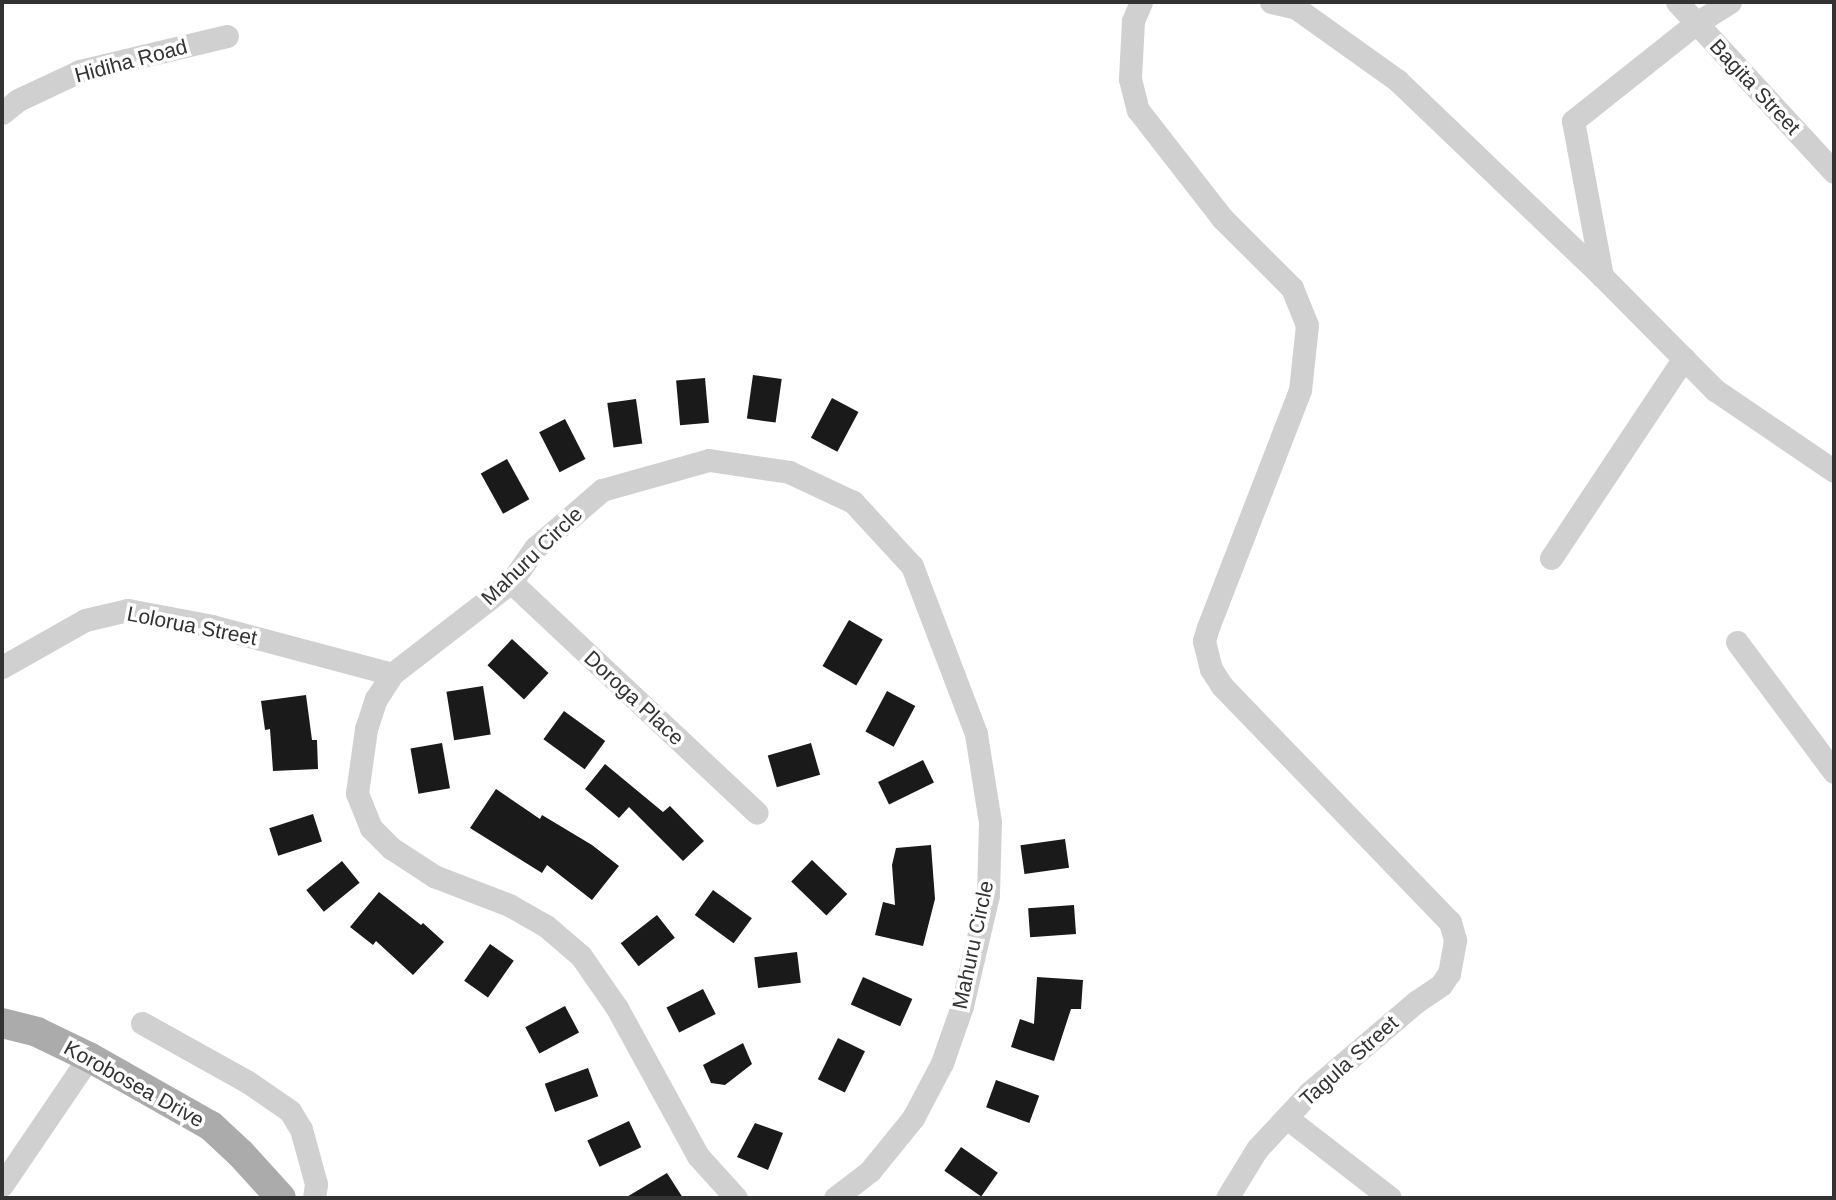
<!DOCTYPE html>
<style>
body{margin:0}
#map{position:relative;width:1836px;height:1200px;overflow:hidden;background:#fff;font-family:Helvetica,sans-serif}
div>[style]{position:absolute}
.building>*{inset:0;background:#1a1a1a;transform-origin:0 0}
.minor>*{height:23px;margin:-11.5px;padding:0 11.5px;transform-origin:11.5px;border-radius:11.5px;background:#d0d0d0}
.major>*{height:30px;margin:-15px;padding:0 15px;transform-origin:15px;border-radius:15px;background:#ababab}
span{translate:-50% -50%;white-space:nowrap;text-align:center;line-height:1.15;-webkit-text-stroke:7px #fff;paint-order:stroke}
.street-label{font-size:21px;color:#333}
.frame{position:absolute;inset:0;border:4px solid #333;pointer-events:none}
</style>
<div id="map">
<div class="building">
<div style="left:753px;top:375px;width:29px;height:44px;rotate:8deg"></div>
<div style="left:705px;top:378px;width:45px;height:29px;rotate:85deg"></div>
<div style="left:832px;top:398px;width:30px;height:45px;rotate:28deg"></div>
<div style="left:636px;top:399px;width:45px;height:29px;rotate:82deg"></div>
<div style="left:565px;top:419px;width:45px;height:29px;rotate:63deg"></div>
<div style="left:507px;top:459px;width:46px;height:30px;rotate:61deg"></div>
<div style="left:849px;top:620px;width:39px;height:53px;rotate:30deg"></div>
<div style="left:512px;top:639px;width:50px;height:36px;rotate:43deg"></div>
<div style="left:483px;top:686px;width:49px;height:37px;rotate:81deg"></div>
<div style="left:887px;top:691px;width:32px;height:46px;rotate:28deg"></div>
<div style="clip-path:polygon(306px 695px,312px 740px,317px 740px,318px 769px,273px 771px,270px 729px,265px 730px,261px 701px)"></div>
<div style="left:564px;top:711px;width:51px;height:35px;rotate:36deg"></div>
<div style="left:442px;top:743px;width:46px;height:32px;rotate:80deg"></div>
<div style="left:811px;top:743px;width:33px;height:45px;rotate:74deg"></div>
<div style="left:923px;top:760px;width:25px;height:50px;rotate:64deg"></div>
<div style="clip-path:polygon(605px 764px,663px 812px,670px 806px,704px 841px,683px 861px,629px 807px,619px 818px,585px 789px)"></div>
<div style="clip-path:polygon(496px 789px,540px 819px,542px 815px,592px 845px,619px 866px,592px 900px,547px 865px,542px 873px,470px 828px)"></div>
<div style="left:313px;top:814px;width:29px;height:46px;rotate:72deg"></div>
<div style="left:1065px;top:839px;width:29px;height:45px;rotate:82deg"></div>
<div style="clip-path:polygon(931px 845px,935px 899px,923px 946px,875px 935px,883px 902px,895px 905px,892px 865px,896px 848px)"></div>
<div style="left:812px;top:860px;width:49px;height:30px;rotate:44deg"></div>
<div style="left:342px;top:861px;width:28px;height:46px;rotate:51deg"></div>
<div style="left:713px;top:890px;width:48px;height:31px;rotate:36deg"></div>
<div style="clip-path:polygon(379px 892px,421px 925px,423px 923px,444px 942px,413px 975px,376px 941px,373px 945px,350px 927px)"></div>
<div style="left:1074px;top:905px;width:29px;height:46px;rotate:86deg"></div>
<div style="left:657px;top:915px;width:29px;height:46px;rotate:52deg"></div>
<div style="left:490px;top:944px;width:29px;height:45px;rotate:35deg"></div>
<div style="left:797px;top:952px;width:31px;height:43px;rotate:83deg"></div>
<div style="left:863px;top:977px;width:54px;height:30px;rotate:24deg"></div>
<div style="clip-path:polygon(1037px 977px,1083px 980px,1081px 1009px,1071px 1009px,1054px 1061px,1011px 1047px,1020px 1019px,1034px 1024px)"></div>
<div style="left:703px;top:989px;width:28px;height:41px;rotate:63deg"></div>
<div style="left:565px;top:1006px;width:30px;height:45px;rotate:62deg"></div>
<div style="left:838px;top:1038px;width:30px;height:46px;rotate:26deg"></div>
<div style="clip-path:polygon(743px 1043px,752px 1064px,725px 1085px,711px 1083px,703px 1065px)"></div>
<div style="left:588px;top:1068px;width:30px;height:46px;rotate:70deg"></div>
<div style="left:996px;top:1080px;width:46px;height:29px;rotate:20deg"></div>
<div style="left:629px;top:1121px;width:29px;height:46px;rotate:65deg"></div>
<div style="clip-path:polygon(755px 1123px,783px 1133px,768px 1170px,737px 1157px)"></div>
<div style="left:961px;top:1147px;width:45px;height:29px;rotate:35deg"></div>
<div style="clip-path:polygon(667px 1173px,683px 1198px,625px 1198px)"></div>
</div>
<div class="minor">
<div style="left:1141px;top:2px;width:21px;rotate:113deg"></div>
<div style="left:1133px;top:21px;width:58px;rotate:93deg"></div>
<div style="left:1130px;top:79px;width:32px;rotate:76deg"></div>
<div style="left:1138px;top:110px;width:137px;rotate:52.1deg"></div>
<div style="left:1222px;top:218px;width:99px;rotate:45deg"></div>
<div style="left:1292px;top:288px;width:40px;rotate:68deg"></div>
<div style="left:1307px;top:325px;width:65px;rotate:96.1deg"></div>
<div style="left:1300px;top:390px;width:254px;rotate:111.2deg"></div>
<div style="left:1208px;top:627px;width:15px;rotate:106deg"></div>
<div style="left:1204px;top:641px;width:29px;rotate:76deg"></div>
<div style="left:1211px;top:669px;width:20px;rotate:57deg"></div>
<div style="left:1222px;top:686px;width:328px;rotate:46deg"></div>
<div style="left:1450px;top:922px;width:19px;rotate:74deg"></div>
<div style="left:1455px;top:940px;width:34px;rotate:100deg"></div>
<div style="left:1449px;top:973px;width:14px;rotate:124deg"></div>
<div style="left:1441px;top:985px;width:29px;rotate:146deg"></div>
<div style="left:1417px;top:1001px;width:142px;rotate:139.6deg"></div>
<div style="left:1309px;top:1093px;width:76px;rotate:132.9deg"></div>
<div style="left:1257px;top:1149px;width:57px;rotate:121.5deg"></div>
<div style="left:1271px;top:2px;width:26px;rotate:13deg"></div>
<div style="left:1296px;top:8px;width:124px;rotate:35.5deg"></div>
<div style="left:1397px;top:80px;width:284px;rotate:43.7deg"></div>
<div style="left:1677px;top:2px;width:231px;rotate:47.3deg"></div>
<div style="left:1730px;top:2px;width:41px;rotate:147.8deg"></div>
<div style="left:1695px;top:24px;width:156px;rotate:141.5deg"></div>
<div style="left:1573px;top:121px;width:158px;rotate:79.4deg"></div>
<div style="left:1602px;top:276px;width:161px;rotate:45.3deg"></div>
<div style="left:1715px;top:390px;width:144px;rotate:34.2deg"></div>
<div style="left:2px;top:113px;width:21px;rotate:-39deg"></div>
<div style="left:18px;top:100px;width:68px;rotate:-25.1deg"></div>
<div style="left:80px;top:71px;width:151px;rotate:-13.4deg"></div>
<div style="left:1551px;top:558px;width:240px;rotate:-56.4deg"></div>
<div style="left:511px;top:582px;width:337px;rotate:43.2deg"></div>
<div style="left:1737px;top:642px;width:162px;rotate:53.3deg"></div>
<div style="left:2px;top:667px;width:95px;rotate:-29.5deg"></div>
<div style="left:85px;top:620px;width:44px;rotate:-13.1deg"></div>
<div style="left:128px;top:610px;width:86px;rotate:10.8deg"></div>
<div style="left:212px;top:626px;width:186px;rotate:14.9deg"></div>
<div style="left:142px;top:1023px;width:121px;rotate:29.1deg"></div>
<div style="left:248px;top:1082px;width:51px;rotate:34.6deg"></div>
<div style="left:290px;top:1111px;width:21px;rotate:59deg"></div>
<div style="left:301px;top:1129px;width:57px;rotate:74.7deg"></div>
<div style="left:316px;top:1184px;width:14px;rotate:98deg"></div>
<div style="left:1287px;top:1118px;width:130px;rotate:37.8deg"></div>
<div style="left:2px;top:1185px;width:155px;rotate:-55.8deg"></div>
<div style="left:736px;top:1198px;width:57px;rotate:-132.1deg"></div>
<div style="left:698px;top:1156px;width:169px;rotate:-118.7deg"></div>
<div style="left:617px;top:1008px;width:63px;rotate:-124.7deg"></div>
<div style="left:581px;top:956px;width:46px;rotate:-139.4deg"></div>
<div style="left:546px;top:926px;width:43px;rotate:-150.4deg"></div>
<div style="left:509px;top:905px;width:80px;rotate:-158.9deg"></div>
<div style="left:434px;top:876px;width:51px;rotate:-146.9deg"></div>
<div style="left:391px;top:848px;width:28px;rotate:-135deg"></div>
<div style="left:371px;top:828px;width:38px;rotate:-112deg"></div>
<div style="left:357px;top:793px;width:65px;rotate:-82deg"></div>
<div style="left:366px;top:729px;width:32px;rotate:-72deg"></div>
<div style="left:376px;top:699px;width:30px;rotate:-57deg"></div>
<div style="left:392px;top:674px;width:150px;rotate:-37.7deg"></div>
<div style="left:511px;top:582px;width:42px;rotate:-54.8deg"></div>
<div style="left:535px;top:548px;width:89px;rotate:-40.9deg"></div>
<div style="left:602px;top:490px;width:111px;rotate:-15.7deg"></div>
<div style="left:709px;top:460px;width:81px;rotate:8.5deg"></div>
<div style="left:789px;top:472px;width:71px;rotate:25.1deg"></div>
<div style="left:853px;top:502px;width:87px;rotate:47.3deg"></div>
<div style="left:912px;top:566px;width:180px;rotate:69.1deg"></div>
<div style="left:976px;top:734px;width:89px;rotate:81deg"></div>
<div style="left:990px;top:822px;width:73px;rotate:91.6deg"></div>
<div style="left:988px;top:895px;width:114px;rotate:103.2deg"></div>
<div style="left:962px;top:1006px;width:60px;rotate:109.3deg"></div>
<div style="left:942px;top:1063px;width:62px;rotate:117.8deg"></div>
<div style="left:913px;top:1118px;width:68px;rotate:129.1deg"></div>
<div style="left:870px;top:1171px;width:44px;rotate:142.4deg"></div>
</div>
<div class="major">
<div style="left:2px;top:1023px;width:36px;rotate:14deg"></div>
<div style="left:37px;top:1032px;width:58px;rotate:25.7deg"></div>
<div style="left:89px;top:1057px;width:140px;rotate:29.5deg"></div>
<div style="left:211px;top:1126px;width:41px;rotate:43deg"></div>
<div style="left:241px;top:1154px;width:59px;rotate:47.7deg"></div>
</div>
<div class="street-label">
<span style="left:131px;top:61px;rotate:-15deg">Hidiha Road</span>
<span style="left:1755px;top:87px;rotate:47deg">Bagita Street</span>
<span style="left:532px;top:556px;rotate:-44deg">Mahuru Circle</span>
<span style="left:192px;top:626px;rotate:11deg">Lolorua Street</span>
<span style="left:634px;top:698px;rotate:43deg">Doroga Place</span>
<span style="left:973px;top:945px;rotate:-78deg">Mahuru Circle</span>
<span style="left:1349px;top:1061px;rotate:-42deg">Tagula Street</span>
<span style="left:134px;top:1084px;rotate:29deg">Korobosea Drive</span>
</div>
<div class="frame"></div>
</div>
